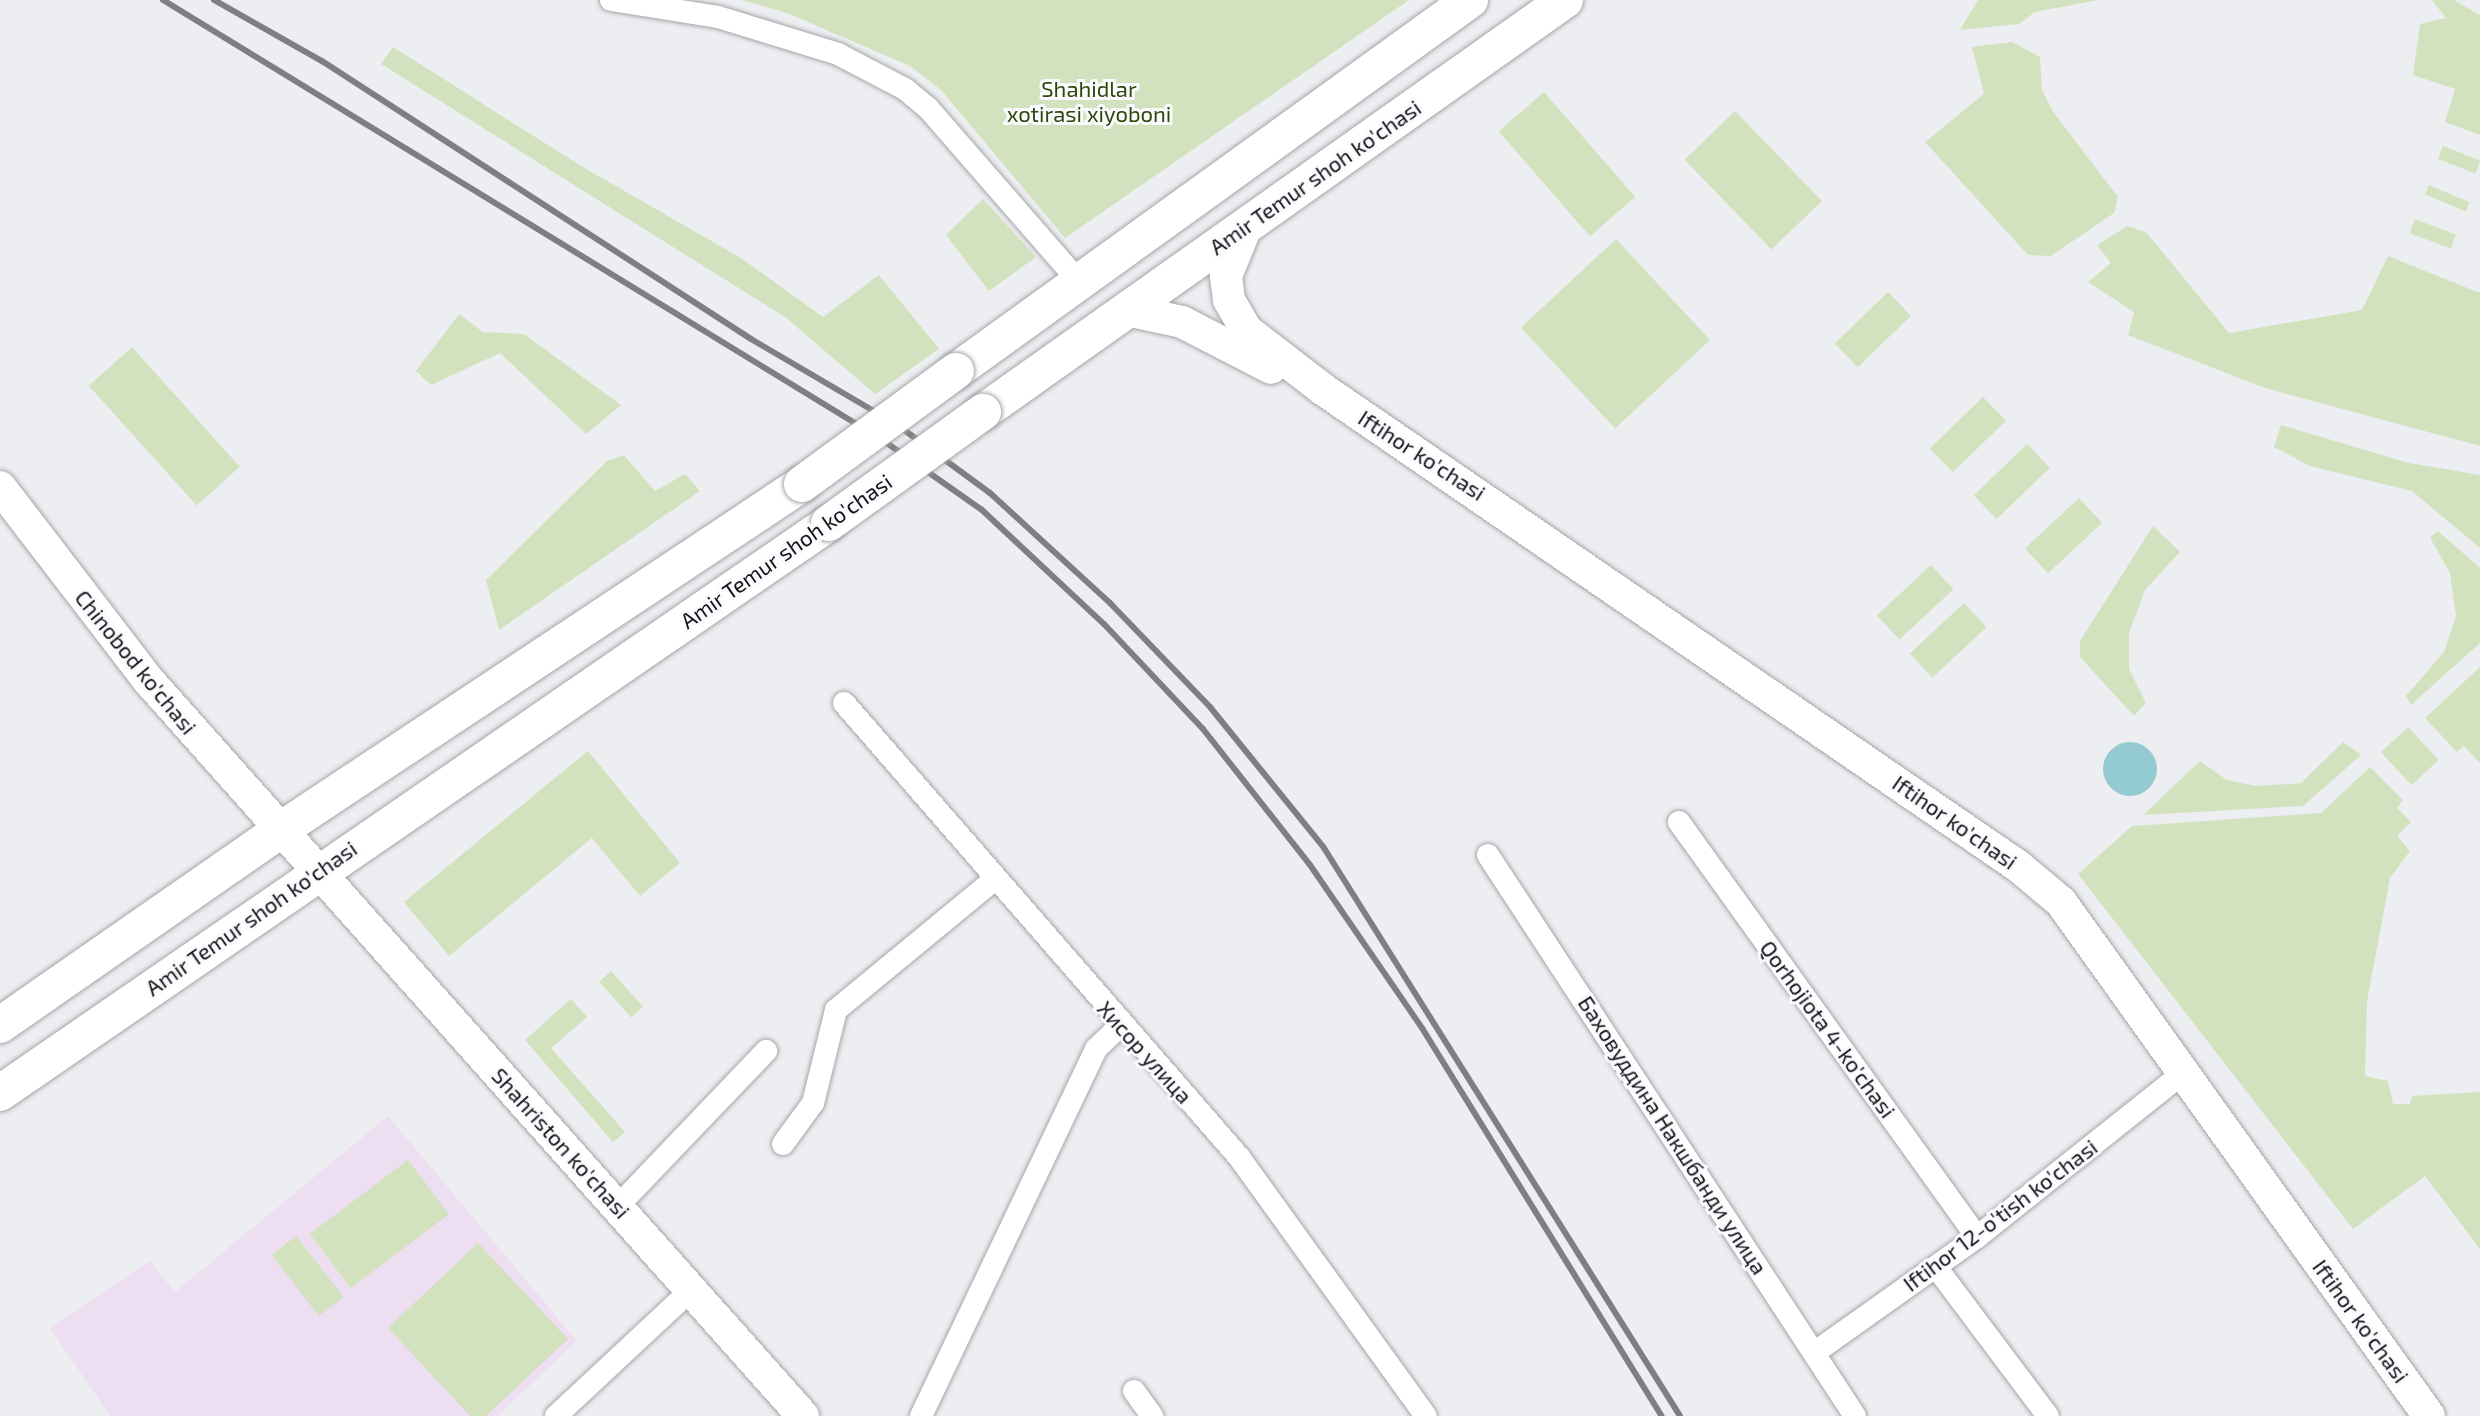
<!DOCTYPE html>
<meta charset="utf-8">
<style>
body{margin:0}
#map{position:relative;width:2480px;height:1416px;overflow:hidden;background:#edeef1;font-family:"Exo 2",sans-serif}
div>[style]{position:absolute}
.education>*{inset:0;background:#eedef1}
.green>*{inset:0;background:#d2e2be;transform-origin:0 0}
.water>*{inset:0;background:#94cad2}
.round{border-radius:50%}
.roads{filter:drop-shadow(0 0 2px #a5a6a9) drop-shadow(0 0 2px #a5a6a9)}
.minor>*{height:22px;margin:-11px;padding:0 11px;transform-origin:11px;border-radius:11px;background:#fff}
.secondary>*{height:32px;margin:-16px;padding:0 16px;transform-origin:16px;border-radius:16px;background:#fff}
.primary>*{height:36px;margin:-18px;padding:0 18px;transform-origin:18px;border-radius:18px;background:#fff}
.rail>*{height:6px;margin:-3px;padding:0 3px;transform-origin:3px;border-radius:3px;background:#7e7f81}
.bridges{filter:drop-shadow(0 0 2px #a5a6a9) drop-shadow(0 0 2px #a5a6a9)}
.primary-bridge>*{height:36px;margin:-18px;padding:0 18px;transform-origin:18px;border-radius:18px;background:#fff}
span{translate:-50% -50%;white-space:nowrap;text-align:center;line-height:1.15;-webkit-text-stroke:6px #fafbff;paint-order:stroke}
.park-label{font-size:22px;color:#324507}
.street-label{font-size:22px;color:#141415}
</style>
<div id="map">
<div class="education">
<div style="clip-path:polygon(388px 1116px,577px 1341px,497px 1416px,110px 1416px,50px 1328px,150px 1261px,175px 1292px)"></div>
</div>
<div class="green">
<div style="clip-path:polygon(742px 0,1409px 0,1065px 238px,941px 90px,910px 66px,787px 13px)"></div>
<div style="clip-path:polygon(1978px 0,2098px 0,2035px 12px,2019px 24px,1960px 30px)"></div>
<div style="clip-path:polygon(2432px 0,2454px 0,2480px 15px,2480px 135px,2445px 122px,2455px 89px,2413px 75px,2420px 24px,2446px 18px)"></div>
<div style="clip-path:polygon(2012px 42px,2040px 57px,2042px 90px,2054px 113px,2118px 197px,2114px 213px,2051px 256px,2028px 255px,1925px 142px,1984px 94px,1972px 47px)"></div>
<div style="clip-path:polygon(393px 47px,581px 166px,741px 258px,823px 317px,879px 275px,939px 349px,875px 394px,785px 317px,381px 64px)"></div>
<div style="left:1544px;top:92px;width:139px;height:60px;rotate:49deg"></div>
<div style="left:1735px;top:111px;width:125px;height:70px;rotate:46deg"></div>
<div style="left:2443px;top:146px;width:40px;height:14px;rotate:21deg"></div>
<div style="left:2429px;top:185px;width:44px;height:10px;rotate:23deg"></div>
<div style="clip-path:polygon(983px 199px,1036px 257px,989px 291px,946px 235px)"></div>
<div style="left:2415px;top:219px;width:44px;height:15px;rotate:21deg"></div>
<div style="clip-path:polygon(2128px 226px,2147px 233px,2229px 333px,2362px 310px,2388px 256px,2480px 293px,2480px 446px,2265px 388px,2128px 335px,2134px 312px,2088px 282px,2111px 263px,2097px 245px)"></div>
<div style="left:1616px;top:239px;width:138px;height:130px;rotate:47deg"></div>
<div style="left:1888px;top:292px;width:33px;height:74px;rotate:46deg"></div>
<div style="clip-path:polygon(459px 314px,483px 332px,524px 334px,621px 405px,586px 434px,500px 353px,431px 385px,416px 371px)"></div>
<div style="left:132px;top:347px;width:161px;height:58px;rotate:48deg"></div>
<div style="left:1983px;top:397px;width:33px;height:74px;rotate:46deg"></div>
<div style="clip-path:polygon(2281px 425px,2409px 463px,2480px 475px,2480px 548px,2412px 491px,2310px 466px,2274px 447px)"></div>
<div style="left:2027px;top:444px;width:33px;height:74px;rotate:46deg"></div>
<div style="clip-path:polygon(624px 455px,655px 491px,685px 474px,700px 491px,499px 630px,486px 580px,607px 461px)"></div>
<div style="left:2079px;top:498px;width:34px;height:74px;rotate:47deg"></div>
<div style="clip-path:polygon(2153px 526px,2180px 552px,2145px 590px,2129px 633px,2129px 669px,2146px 703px,2134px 716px,2080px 657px,2080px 641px)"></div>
<div style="clip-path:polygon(2438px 531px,2480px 568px,2480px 643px,2411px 705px,2406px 696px,2444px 652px,2456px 616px,2450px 573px,2430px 538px)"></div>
<div style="left:1931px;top:565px;width:33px;height:74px;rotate:47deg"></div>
<div style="left:1964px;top:603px;width:33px;height:74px;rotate:47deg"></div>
<div style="clip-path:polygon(2480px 667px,2480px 761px,2479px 762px,2464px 746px,2457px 752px,2425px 718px)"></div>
<div style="left:2408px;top:727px;width:45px;height:37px;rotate:47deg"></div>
<div style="clip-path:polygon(2343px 742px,2361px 755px,2303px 806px,2143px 815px,2200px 761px,2227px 780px,2256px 786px,2290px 784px,2301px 783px)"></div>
<div style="clip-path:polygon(588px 751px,680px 863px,640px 896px,592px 838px,449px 956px,404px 902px)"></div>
<div style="clip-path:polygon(2370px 767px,2403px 800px,2397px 808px,2411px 822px,2397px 836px,2410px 851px,2390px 878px,2367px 1001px,2365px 1076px,2388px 1081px,2393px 1104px,2410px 1104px,2412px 1096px,2480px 1092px,2480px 1249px,2425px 1176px,2353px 1229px,2078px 874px,2132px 826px,2321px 813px)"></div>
<div style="left:611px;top:971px;width:48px;height:16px;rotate:48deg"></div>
<div style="clip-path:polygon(571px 999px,587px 1017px,551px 1048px,625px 1132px,613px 1142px,525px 1040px)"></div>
<div style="left:408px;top:1160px;width:68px;height:123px;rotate:53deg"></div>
<div style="left:296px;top:1236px;width:77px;height:31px;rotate:52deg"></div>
<div style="clip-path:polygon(478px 1243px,568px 1339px,486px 1416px,470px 1416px,388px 1328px)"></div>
</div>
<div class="water">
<div class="round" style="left:2103px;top:742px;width:54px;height:54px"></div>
</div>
<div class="roads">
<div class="minor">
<div style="left:611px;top:0;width:108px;rotate:9deg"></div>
<div style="left:718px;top:17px;width:126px;rotate:17.1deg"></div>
<div style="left:838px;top:54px;width:76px;rotate:27.6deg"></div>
<div style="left:905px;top:89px;width:30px;rotate:40deg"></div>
<div style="left:928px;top:108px;width:232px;rotate:49deg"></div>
<div style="left:844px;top:703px;width:602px;rotate:48.98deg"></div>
<div style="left:1239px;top:1157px;width:319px;rotate:54.2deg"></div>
<div style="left:1679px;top:822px;width:511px;rotate:54.32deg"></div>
<div style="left:1488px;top:855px;width:670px;rotate:56.81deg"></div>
<div style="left:783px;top:1144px;width:51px;rotate:-53.8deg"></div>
<div style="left:813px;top:1103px;width:96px;rotate:-76.1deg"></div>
<div style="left:836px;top:1010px;width:206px;rotate:-39.5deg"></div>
<div style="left:617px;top:1207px;width:216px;rotate:-46.3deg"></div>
<div style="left:1936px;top:1267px;width:186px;rotate:53.1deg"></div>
<div style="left:1814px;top:1353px;width:200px;rotate:-35.4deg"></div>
<div style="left:1977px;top:1237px;width:263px;rotate:-38.5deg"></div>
<div style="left:1134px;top:1391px;width:31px;rotate:54deg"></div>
<div style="left:556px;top:1416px;width:185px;rotate:-43deg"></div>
<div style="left:921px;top:1416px;width:407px;rotate:-64.5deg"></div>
<div style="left:1096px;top:1049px;width:33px;rotate:-44deg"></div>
</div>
<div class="secondary">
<div style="left:1247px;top:225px;width:55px;rotate:112.4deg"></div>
<div style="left:1226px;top:276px;width:24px;rotate:83deg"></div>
<div style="left:1229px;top:300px;width:34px;rotate:60deg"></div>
<div style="left:1246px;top:330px;width:98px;rotate:37.6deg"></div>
<div style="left:1324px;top:390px;width:842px;rotate:34.45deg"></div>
<div style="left:2018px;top:866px;width:56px;rotate:39.9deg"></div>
<div style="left:2061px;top:902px;width:632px;rotate:54.4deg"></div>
<div style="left:1127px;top:310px;width:56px;rotate:12.3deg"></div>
<div style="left:1182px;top:322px;width:100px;rotate:27.3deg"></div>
<div style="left:0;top:487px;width:245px;rotate:52.5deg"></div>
<div style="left:149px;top:681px;width:984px;rotate:48.34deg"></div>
</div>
<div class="primary">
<div style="left:956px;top:371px;width:634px;rotate:-35.82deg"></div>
<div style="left:983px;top:412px;width:713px;rotate:-35.29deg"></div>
<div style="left:0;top:1025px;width:343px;rotate:-34.8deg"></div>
<div style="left:282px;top:829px;width:624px;rotate:-33.56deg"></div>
<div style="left:0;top:1093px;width:1006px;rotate:-34.51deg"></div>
</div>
</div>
<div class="rail">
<div style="left:163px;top:0;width:842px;rotate:31.44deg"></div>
<div style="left:881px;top:439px;width:123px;rotate:35.1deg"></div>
<div style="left:982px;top:510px;width:167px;rotate:43.1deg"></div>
<div style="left:1104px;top:624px;width:144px;rotate:46.7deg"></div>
<div style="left:1203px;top:729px;width:173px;rotate:51.8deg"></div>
<div style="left:1310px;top:865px;width:198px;rotate:55.5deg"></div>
<div style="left:1422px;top:1028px;width:456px;rotate:58.3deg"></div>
<div style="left:214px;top:0;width:124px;rotate:29.5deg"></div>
<div style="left:322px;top:61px;width:511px;rotate:32.94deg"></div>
<div style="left:751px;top:339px;width:168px;rotate:30.4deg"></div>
<div style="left:896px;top:424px;width:117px;rotate:36.3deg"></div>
<div style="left:990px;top:493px;width:163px;rotate:42.5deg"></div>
<div style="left:1110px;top:603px;width:144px;rotate:46.1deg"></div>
<div style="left:1210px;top:707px;width:181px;rotate:51deg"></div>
<div style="left:1324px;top:848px;width:670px;rotate:57.92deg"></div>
</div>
<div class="bridges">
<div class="primary-bridge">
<div style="left:802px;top:484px;width:191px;rotate:-36.3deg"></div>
<div style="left:829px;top:523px;width:190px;rotate:-35.8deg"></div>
</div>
</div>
<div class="park-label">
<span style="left:1089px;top:101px">Shahidlar<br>xotirasi xiyoboni</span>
</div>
<div class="street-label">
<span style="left:1315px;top:177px;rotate:-35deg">Amir Temur shoh ko'chasi</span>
<span style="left:1422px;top:455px;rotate:33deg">Iftihor ko'chasi</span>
<span style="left:786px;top:551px;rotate:-35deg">Amir Temur shoh ko'chasi</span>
<span style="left:136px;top:662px;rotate:51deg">Chinobod ko'chasi</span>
<span style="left:1955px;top:822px;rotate:35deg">Iftihor ko'chasi</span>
<span style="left:251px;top:918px;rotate:-35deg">Amir Temur shoh ko'chasi</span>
<span style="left:1828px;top:1029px;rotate:54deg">Qorhojiota 4-ko'chasi</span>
<span style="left:1145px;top:1052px;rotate:48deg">Хисор улица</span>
<span style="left:1673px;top:1135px;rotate:57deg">Баховуддина Накшбанди улица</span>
<span style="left:561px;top:1143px;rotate:48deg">Shahriston ko'chasi</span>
<span style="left:2000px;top:1215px;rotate:-37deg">Iftihor 12-o'tish ko'chasi</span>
<span style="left:2361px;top:1321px;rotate:54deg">Iftihor ko'chasi</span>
</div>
</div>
